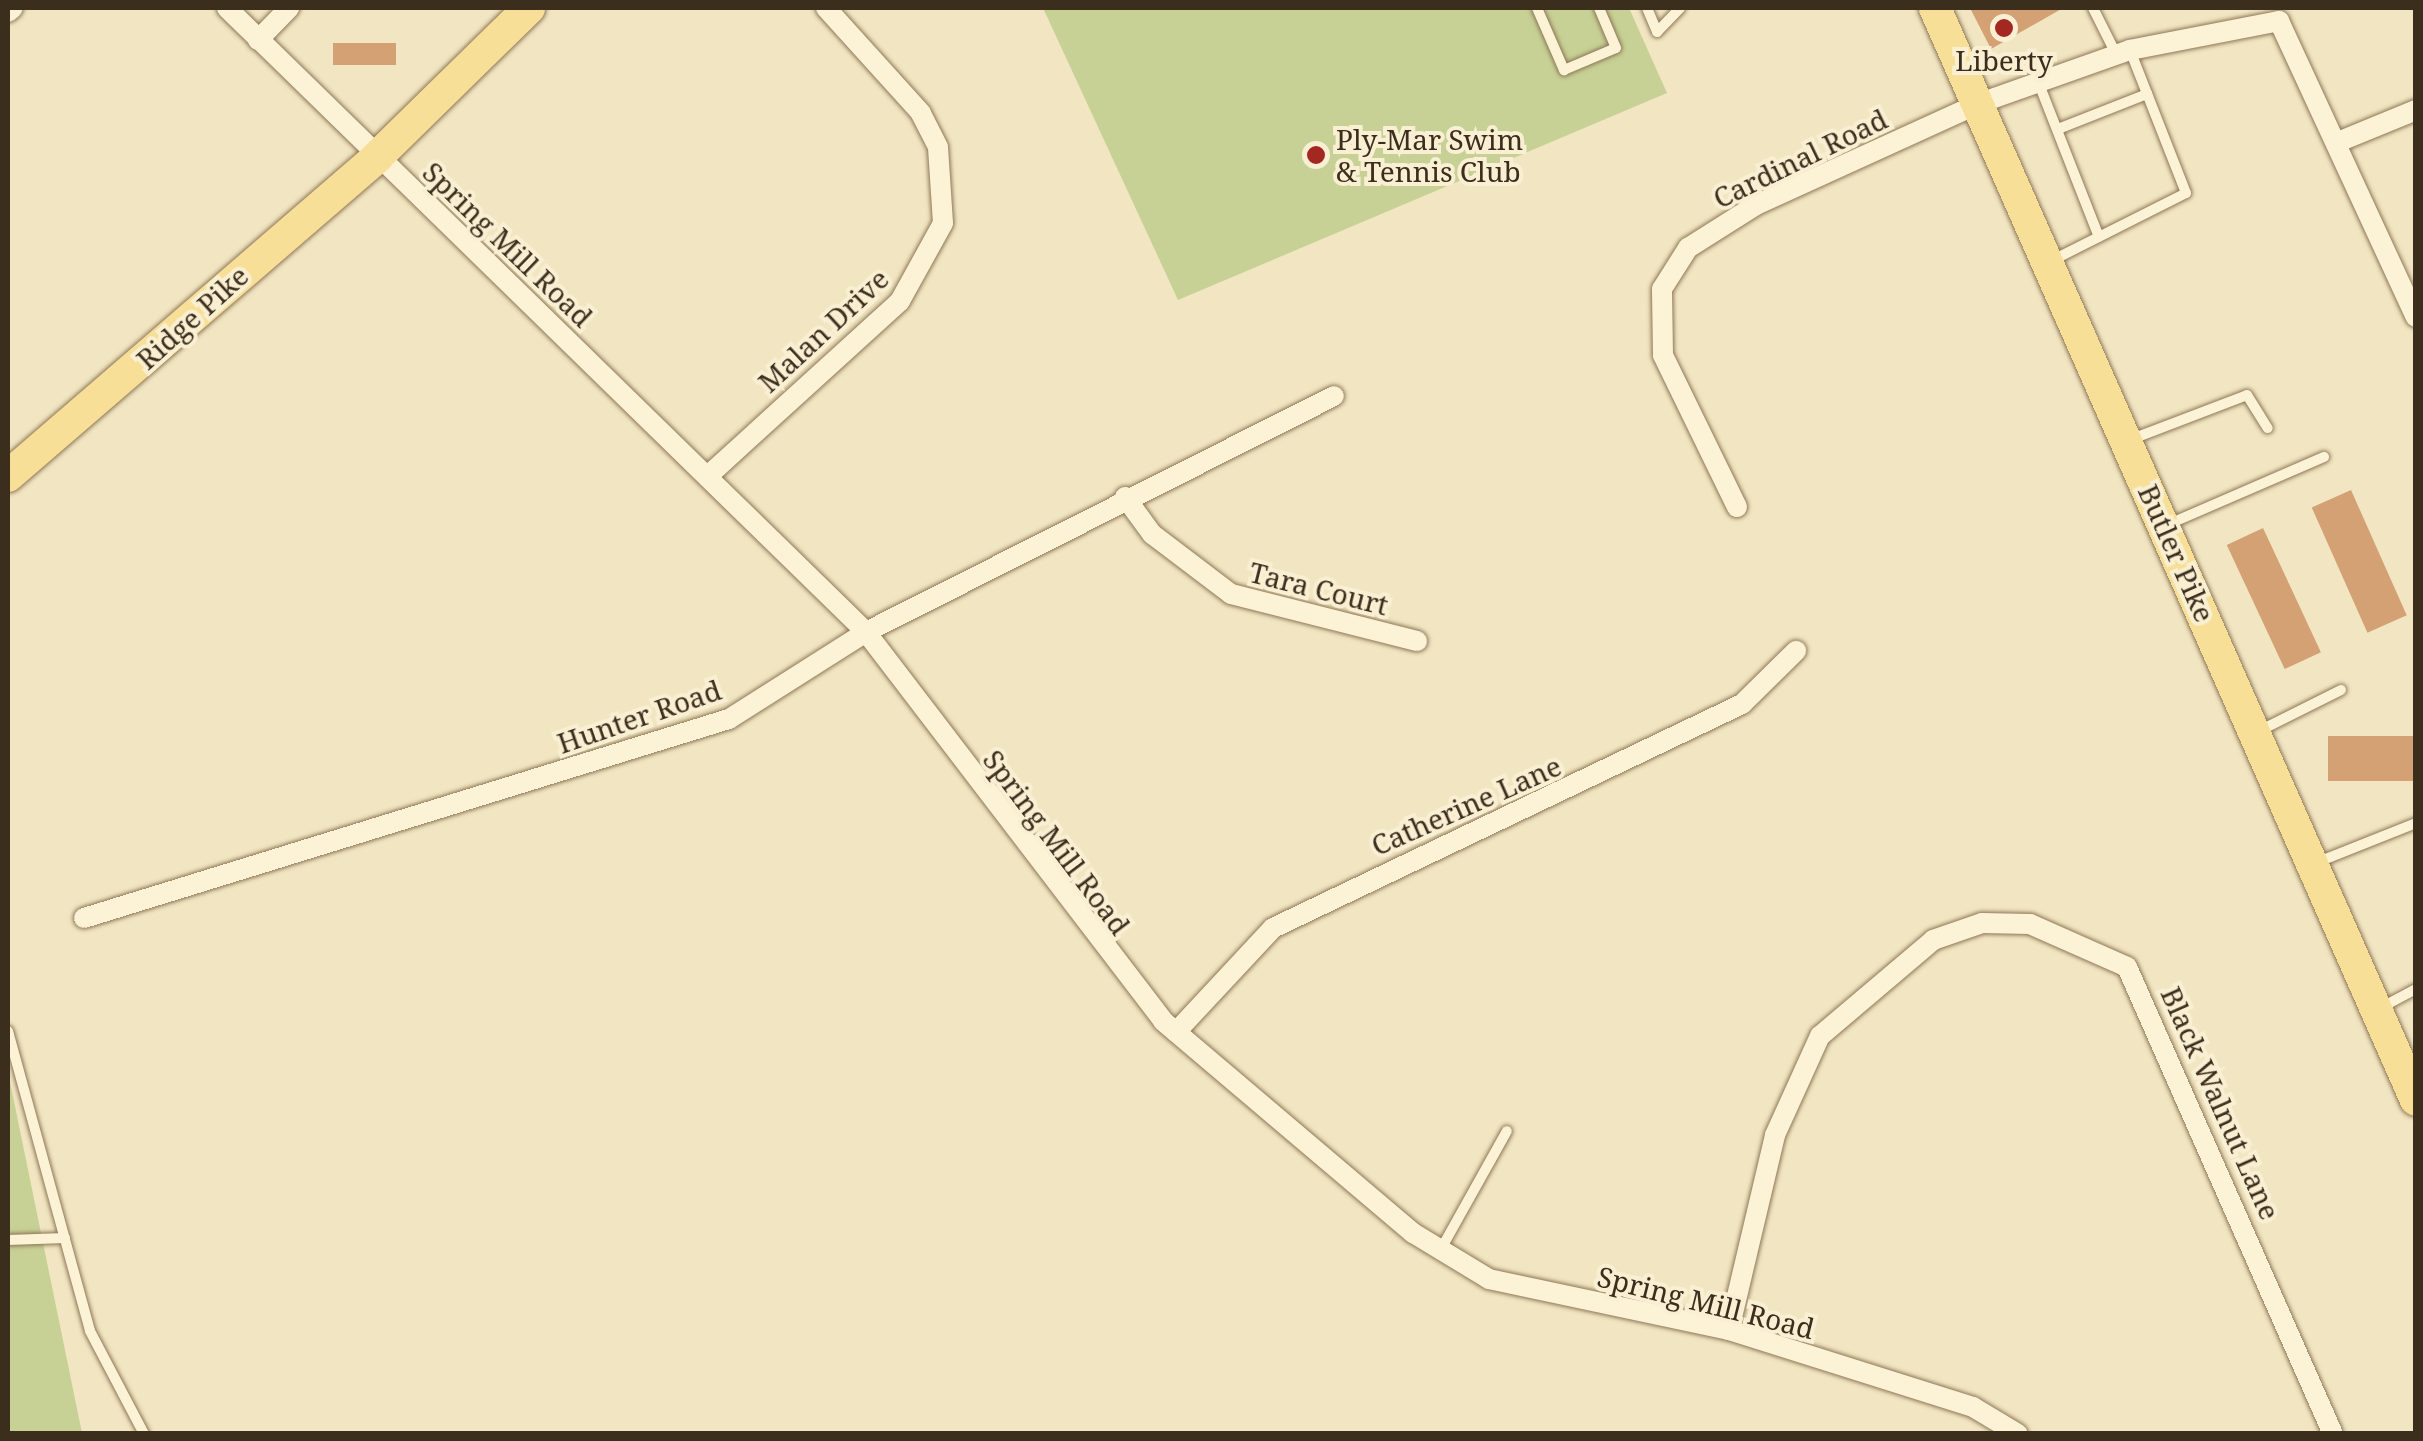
<!DOCTYPE html>
<style>
body{margin:0}
#map{position:relative;width:2423px;height:1441px;overflow:hidden;background:#f2e6c2;font-family:"Noto Serif",serif}
div>[style]{position:absolute}
.green>*{inset:0;background:#c7d195}
.building>*{inset:0;background:#d4a175;transform-origin:0 0}
.roads{filter:drop-shadow(0 0 2px #8e7757) drop-shadow(0 0 2px #8e7757)}
.service>*{height:10px;margin:-5px;padding:0 5px;transform-origin:5px;border-radius:5px;background:#fcf3d7}
.minor>*{height:20px;margin:-10px;padding:0 10px;transform-origin:10px;border-radius:10px;background:#fcf3d7}
.primary>*{height:32px;margin:-16px;padding:0 16px;transform-origin:16px;border-radius:16px;background:#f8df97}
.dots>*{width:28px;height:28px;translate:-50% -50%;box-sizing:border-box;border:5px solid #f9f0d3;border-radius:50%}
span{translate:-50% -50%;white-space:nowrap;text-align:center;line-height:1.15;-webkit-text-stroke:8px #f9f0d3;paint-order:stroke}
.poi-label{font-size:28px;color:#3c2e1d}
.left{translate:0 -50%;text-align:left}
.street-label{font-size:28px;color:#3c2e1d}
.frame{position:absolute;inset:0;border:10px solid #3c2e1d;pointer-events:none}
</style>
<div id="map">
<div class="green">
<div style="clip-path:polygon(1043px 8px,1629px 8px,1667px 93px,1178px 300px)"></div>
<div style="clip-path:polygon(8px 1072px,82px 1433px,8px 1433px)"></div>
</div>
<div class="building">
<div style="clip-path:polygon(1970px 8px,2063px 8px,1991px 49px)"></div>
<div style="left:396px;top:43px;width:22px;height:63px;rotate:90deg"></div>
<div style="left:2351px;top:490px;width:137px;height:43px;rotate:66deg"></div>
<div style="left:2263px;top:528px;width:137px;height:40px;rotate:65deg"></div>
<div style="left:2416px;top:736px;width:45px;height:88px;rotate:90deg"></div>
</div>
<div class="roads">
<div class="service">
<div style="left:1537px;top:8px;width:68px;rotate:66.5deg"></div>
<div style="left:1564px;top:70px;width:56px;rotate:-22.9deg"></div>
<div style="left:1616px;top:48px;width:43px;rotate:-113deg"></div>
<div style="left:1647px;top:8px;width:26px;rotate:67deg"></div>
<div style="left:1657px;top:32px;width:33px;rotate:-46deg"></div>
<div style="left:2093px;top:8px;width:51px;rotate:63.4deg"></div>
<div style="left:2039px;top:84px;width:164px;rotate:68.6deg"></div>
<div style="left:2058px;top:129px;width:96px;rotate:-21.5deg"></div>
<div style="left:2051px;top:261px;width:151px;rotate:-26.7deg"></div>
<div style="left:2186px;top:193px;width:154px;rotate:-111.4deg"></div>
<div style="left:2132px;top:439px;width:123px;rotate:-20.9deg"></div>
<div style="left:2247px;top:395px;width:39px;rotate:58deg"></div>
<div style="left:2169px;top:524px;width:169px;rotate:-23.4deg"></div>
<div style="left:2257px;top:732px;width:94px;rotate:-26.6deg"></div>
<div style="left:2318px;top:862px;width:105px;rotate:-21.7deg"></div>
<div style="left:2382px;top:1007px;width:38px;rotate:-28deg"></div>
<div style="left:8px;top:1031px;width:311px;rotate:74.7deg"></div>
<div style="left:90px;top:1331px;width:116px;rotate:62.3deg"></div>
<div style="left:8px;top:1240px;width:57px;rotate:-2deg"></div>
<div style="left:1441px;top:1249px;width:135px;rotate:-60.8deg"></div>
</div>
<div class="minor">
<div style="left:227px;top:8px;width:893px;rotate:44.32deg"></div>
<div style="left:866px;top:632px;width:489px;rotate:52.6deg"></div>
<div style="left:1163px;top:1021px;width:328px;rotate:40.3deg"></div>
<div style="left:1413px;top:1233px;width:89px;rotate:31.2deg"></div>
<div style="left:1489px;top:1279px;width:245px;rotate:12deg"></div>
<div style="left:1729px;top:1330px;width:256px;rotate:17.5deg"></div>
<div style="left:1973px;top:1407px;width:52px;rotate:31deg"></div>
<div style="left:8px;top:12px;width:6px;rotate:-39deg"></div>
<div style="left:2279px;top:21px;width:326px;rotate:65.2deg"></div>
<div style="left:258px;top:40px;width:45px;rotate:-45.9deg"></div>
<div style="left:2338px;top:142px;width:84px;rotate:-22.3deg"></div>
<div style="left:710px;top:474px;width:257px;rotate:-42.3deg"></div>
<div style="left:900px;top:301px;width:89px;rotate:-61.1deg"></div>
<div style="left:943px;top:223px;width:76px;rotate:-93.8deg"></div>
<div style="left:938px;top:147px;width:38px;rotate:-117deg"></div>
<div style="left:921px;top:113px;width:142px;rotate:-132.1deg"></div>
<div style="left:1125px;top:497px;width:46px;rotate:53.9deg"></div>
<div style="left:1152px;top:534px;width:99px;rotate:37.2deg"></div>
<div style="left:1231px;top:594px;width:192px;rotate:14.2deg"></div>
<div style="left:1737px;top:507px;width:169px;rotate:-116deg"></div>
<div style="left:1663px;top:355px;width:66px;rotate:-90.9deg"></div>
<div style="left:1662px;top:289px;width:49px;rotate:-57.6deg"></div>
<div style="left:1688px;top:248px;width:80px;rotate:-32.3deg"></div>
<div style="left:1756px;top:205px;width:246px;rotate:-24.5deg"></div>
<div style="left:1980px;top:103px;width:159px;rotate:-19.5deg"></div>
<div style="left:2130px;top:50px;width:152px;rotate:-11deg"></div>
<div style="left:84px;top:918px;width:675px;rotate:-17.15deg"></div>
<div style="left:729px;top:719px;width:162px;rotate:-32.4deg"></div>
<div style="left:866px;top:632px;width:524px;rotate:-26.76deg"></div>
<div style="left:1176px;top:1032px;width:142px;rotate:-47deg"></div>
<div style="left:1273px;top:928px;width:520px;rotate:-25.53deg"></div>
<div style="left:1742px;top:704px;width:76px;rotate:-44.5deg"></div>
<div style="left:1729px;top:1330px;width:200px;rotate:-76.7deg"></div>
<div style="left:1775px;top:1135px;width:109px;rotate:-65.6deg"></div>
<div style="left:1820px;top:1036px;width:148px;rotate:-40.3deg"></div>
<div style="left:1933px;top:940px;width:52px;rotate:-19.1deg"></div>
<div style="left:1982px;top:923px;width:48px;rotate:1.2deg"></div>
<div style="left:2030px;top:924px;width:106px;rotate:23.9deg"></div>
<div style="left:2127px;top:967px;width:510px;rotate:66.2deg"></div>
</div>
<div class="primary">
<div style="left:1935px;top:8px;width:1193px;rotate:66.23deg"></div>
<div style="left:8px;top:476px;width:488px;rotate:-40.8deg"></div>
<div style="left:377px;top:157px;width:213px;rotate:-44.4deg"></div>
</div>
</div>
<div class="dots">
<div style="left:2004px;top:28px;background:#a32822"></div>
<div style="left:1316px;top:155px;background:#a32822"></div>
</div>
<div class="poi-label">
<span style="left:2004px;top:60px">Liberty</span>
<span class="left" style="left:1336px;top:155px">Ply-Mar Swim<br>&amp; Tennis Club</span>
</div>
<div class="street-label">
<span style="left:1800px;top:158px;rotate:-26deg">Cardinal Road</span>
<span style="left:508px;top:244px;rotate:44deg">Spring Mill Road</span>
<span style="left:192px;top:317px;rotate:-42deg">Ridge Pike</span>
<span style="left:823px;top:330px;rotate:-43deg">Malan Drive</span>
<span style="left:2177px;top:553px;rotate:66deg">Butler Pike</span>
<span style="left:1319px;top:588px;rotate:14deg">Tara Court</span>
<span style="left:639px;top:716px;rotate:-19deg">Hunter Road</span>
<span style="left:1466px;top:805px;rotate:-24deg">Catherine Lane</span>
<span style="left:1057px;top:842px;rotate:53deg">Spring Mill Road</span>
<span style="left:2221px;top:1103px;rotate:66deg">Black Walnut Lane</span>
<span style="left:1706px;top:1302px;rotate:14deg">Spring Mill Road</span>
</div>
<div class="frame"></div>
</div>
